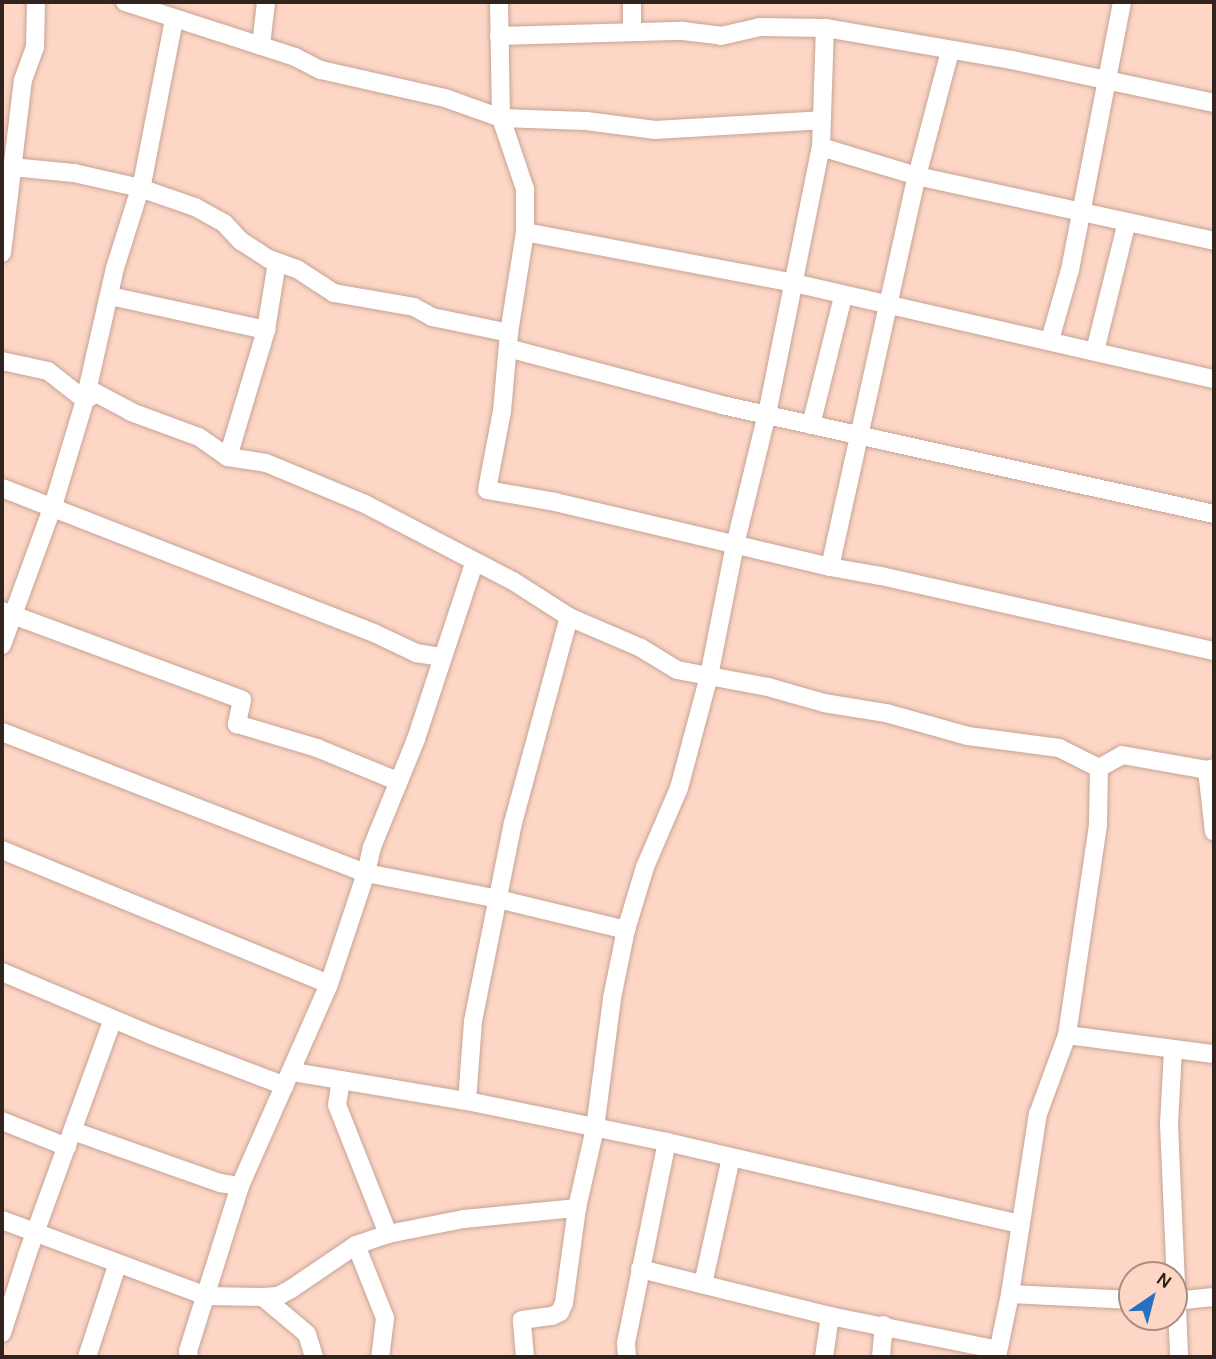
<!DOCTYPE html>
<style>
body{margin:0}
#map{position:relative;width:1216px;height:1359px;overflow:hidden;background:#fdd6c6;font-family:Karla,sans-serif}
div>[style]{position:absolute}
.roads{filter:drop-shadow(0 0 2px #c7a394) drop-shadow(0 0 2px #c7a394)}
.minor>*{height:18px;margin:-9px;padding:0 9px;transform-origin:9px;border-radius:9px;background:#fff}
span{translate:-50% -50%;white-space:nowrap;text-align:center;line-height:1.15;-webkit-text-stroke:5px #fdd6c6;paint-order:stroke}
.frame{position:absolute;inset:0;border:4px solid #31231d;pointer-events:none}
.north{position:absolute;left:1118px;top:1261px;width:70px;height:70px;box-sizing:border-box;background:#fdd6c6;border:2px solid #ab8e82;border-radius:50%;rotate:35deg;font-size:19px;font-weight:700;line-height:28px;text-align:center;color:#31231d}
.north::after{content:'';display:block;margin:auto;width:24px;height:32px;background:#2870c0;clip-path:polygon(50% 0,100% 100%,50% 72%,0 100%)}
</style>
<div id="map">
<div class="roads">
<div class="minor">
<div style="left:125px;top:2px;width:179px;rotate:17.9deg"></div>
<div style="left:295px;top:57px;width:29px;rotate:27deg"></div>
<div style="left:321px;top:70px;width:127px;rotate:12.7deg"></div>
<div style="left:445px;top:98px;width:59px;rotate:19.7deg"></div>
<div style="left:501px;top:118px;width:85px;rotate:2deg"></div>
<div style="left:586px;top:121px;width:70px;rotate:7.4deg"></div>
<div style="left:655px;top:130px;width:166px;rotate:-3.4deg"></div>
<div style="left:499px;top:2px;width:116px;rotate:89deg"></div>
<div style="left:501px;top:118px;width:75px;rotate:71.3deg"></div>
<div style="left:525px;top:189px;width:43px;rotate:90deg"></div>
<div style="left:525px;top:232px;width:102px;rotate:99deg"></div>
<div style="left:509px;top:333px;width:78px;rotate:95.1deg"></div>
<div style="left:502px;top:411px;width:80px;rotate:100.8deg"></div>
<div style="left:487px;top:490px;width:69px;rotate:10deg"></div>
<div style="left:555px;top:502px;width:283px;rotate:13.3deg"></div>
<div style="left:830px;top:567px;width:52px;rotate:10deg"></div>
<div style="left:881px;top:576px;width:341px;rotate:12.7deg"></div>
<div style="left:632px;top:2px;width:30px;rotate:90deg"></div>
<div style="left:499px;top:36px;width:184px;rotate:-1.6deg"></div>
<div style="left:683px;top:31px;width:38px;rotate:7deg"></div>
<div style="left:721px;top:36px;width:39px;rotate:-13deg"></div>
<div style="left:759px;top:27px;width:66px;rotate:0.9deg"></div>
<div style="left:825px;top:28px;width:190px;rotate:9.7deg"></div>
<div style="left:1012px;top:60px;width:207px;rotate:12deg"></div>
<div style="left:261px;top:46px;width:44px;rotate:-83.5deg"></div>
<div style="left:821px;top:147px;width:100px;rotate:16.8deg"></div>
<div style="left:917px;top:176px;width:304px;rotate:12.3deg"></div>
<div style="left:12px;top:167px;width:62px;rotate:5.5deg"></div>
<div style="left:74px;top:173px;width:68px;rotate:12.8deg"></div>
<div style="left:140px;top:188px;width:58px;rotate:19.1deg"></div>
<div style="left:195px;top:207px;width:33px;rotate:29deg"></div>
<div style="left:224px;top:223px;width:25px;rotate:47deg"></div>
<div style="left:241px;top:241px;width:33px;rotate:33deg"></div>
<div style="left:269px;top:259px;width:30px;rotate:20deg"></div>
<div style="left:297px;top:269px;width:44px;rotate:33deg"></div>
<div style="left:334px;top:293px;width:81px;rotate:9.9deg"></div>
<div style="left:414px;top:307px;width:21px;rotate:29deg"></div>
<div style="left:432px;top:317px;width:79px;rotate:11.7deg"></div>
<div style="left:525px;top:232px;width:274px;rotate:10.7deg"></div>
<div style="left:794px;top:283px;width:431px;rotate:12.9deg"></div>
<div style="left:2px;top:253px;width:174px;rotate:-83.1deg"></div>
<div style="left:23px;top:80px;width:35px;rotate:-70deg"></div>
<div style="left:35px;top:47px;width:45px;rotate:-88.7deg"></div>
<div style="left:110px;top:296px;width:160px;rotate:12.3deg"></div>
<div style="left:1050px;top:340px;width:73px;rotate:-74.1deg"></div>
<div style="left:1070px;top:270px;width:273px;rotate:-79deg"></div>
<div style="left:508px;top:348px;width:221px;rotate:14.9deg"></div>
<div style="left:722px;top:405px;width:504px;rotate:12.49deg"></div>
<div style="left:1095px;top:351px;width:133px;rotate:-76.1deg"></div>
<div style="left:2px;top:361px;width:47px;rotate:12.3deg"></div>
<div style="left:48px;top:371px;width:47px;rotate:38.1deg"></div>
<div style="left:85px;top:400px;width:13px;rotate:-32deg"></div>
<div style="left:96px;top:393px;width:40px;rotate:28deg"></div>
<div style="left:131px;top:412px;width:72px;rotate:20.2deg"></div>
<div style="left:199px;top:437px;width:35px;rotate:35deg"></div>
<div style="left:228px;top:457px;width:38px;rotate:9deg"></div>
<div style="left:266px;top:463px;width:107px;rotate:22.5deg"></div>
<div style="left:365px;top:504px;width:167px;rotate:27.5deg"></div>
<div style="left:513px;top:581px;width:67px;rotate:32.7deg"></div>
<div style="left:569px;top:617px;width:78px;rotate:23.3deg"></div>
<div style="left:641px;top:648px;width:42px;rotate:31.4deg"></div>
<div style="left:677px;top:670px;width:93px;rotate:10.6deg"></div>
<div style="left:768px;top:687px;width:58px;rotate:15.9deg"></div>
<div style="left:824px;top:703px;width:63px;rotate:9.2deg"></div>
<div style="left:886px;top:713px;width:85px;rotate:15.7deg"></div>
<div style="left:968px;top:736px;width:92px;rotate:7.5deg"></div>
<div style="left:1059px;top:748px;width:45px;rotate:26.6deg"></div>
<div style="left:1099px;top:768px;width:26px;rotate:-29deg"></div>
<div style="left:1122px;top:755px;width:86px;rotate:10deg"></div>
<div style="left:1207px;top:770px;width:7px;rotate:-16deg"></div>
<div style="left:811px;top:425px;width:132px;rotate:-76deg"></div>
<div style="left:228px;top:457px;width:133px;rotate:-73.3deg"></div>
<div style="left:266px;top:330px;width:69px;rotate:-80.8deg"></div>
<div style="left:2px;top:488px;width:399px;rotate:21.3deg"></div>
<div style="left:374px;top:633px;width:47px;rotate:25.5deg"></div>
<div style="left:416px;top:653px;width:26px;rotate:9deg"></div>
<div style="left:830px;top:567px;width:401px;rotate:-77.5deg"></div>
<div style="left:917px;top:176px;width:129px;rotate:-75.2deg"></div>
<div style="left:2px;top:611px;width:256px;rotate:20.3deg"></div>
<div style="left:242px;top:700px;width:25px;rotate:102deg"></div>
<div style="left:237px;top:724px;width:84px;rotate:16.7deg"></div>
<div style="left:317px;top:748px;width:87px;rotate:22.4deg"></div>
<div style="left:2px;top:645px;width:148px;rotate:-69.9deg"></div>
<div style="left:53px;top:506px;width:111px;rotate:-73.2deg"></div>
<div style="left:85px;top:400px;width:135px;rotate:-77.2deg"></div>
<div style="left:115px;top:268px;width:93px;rotate:-72.5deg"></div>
<div style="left:143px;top:179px;width:162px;rotate:-79deg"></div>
<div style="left:2px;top:732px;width:390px;rotate:21.2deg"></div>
<div style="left:366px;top:873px;width:135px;rotate:11.1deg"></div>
<div style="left:498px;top:899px;width:132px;rotate:13.6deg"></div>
<div style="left:1207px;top:770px;width:62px;rotate:83.6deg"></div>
<div style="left:2px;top:850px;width:353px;rotate:22.3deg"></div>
<div style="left:2px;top:972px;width:162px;rotate:22.9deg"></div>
<div style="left:151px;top:1035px;width:143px;rotate:20.8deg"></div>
<div style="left:1067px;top:1035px;width:148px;rotate:7.4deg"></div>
<div style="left:1173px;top:1050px;width:74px;rotate:93.1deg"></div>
<div style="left:1169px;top:1124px;width:233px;rotate:87.5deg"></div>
<div style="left:293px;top:1072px;width:176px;rotate:9.5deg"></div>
<div style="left:467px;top:1101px;width:204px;rotate:11.6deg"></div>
<div style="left:667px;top:1142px;width:361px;rotate:13.1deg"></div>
<div style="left:341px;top:1080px;width:25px;rotate:99deg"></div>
<div style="left:337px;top:1105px;width:139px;rotate:68.4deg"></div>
<div style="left:467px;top:1101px;width:80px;rotate:-85.7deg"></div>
<div style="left:473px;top:1021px;width:202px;rotate:-78.6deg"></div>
<div style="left:513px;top:823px;width:213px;rotate:-74.8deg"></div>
<div style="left:2px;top:1121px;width:70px;rotate:21.8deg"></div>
<div style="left:73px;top:1131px;width:156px;rotate:19.5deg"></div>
<div style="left:220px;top:1183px;width:20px;rotate:9deg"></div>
<div style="left:2px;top:1220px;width:218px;rotate:20.4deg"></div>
<div style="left:206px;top:1296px;width:57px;rotate:1deg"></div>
<div style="left:263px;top:1297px;width:15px;rotate:-4deg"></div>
<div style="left:278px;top:1296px;width:15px;rotate:-28deg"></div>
<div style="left:291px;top:1289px;width:78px;rotate:-34.1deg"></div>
<div style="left:356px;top:1245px;width:34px;rotate:-19deg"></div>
<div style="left:388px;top:1234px;width:77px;rotate:-11.2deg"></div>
<div style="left:464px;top:1219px;width:114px;rotate:-5.6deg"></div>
<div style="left:356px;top:1245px;width:79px;rotate:68.3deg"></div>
<div style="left:385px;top:1318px;width:39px;rotate:97deg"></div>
<div style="left:640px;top:1269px;width:196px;rotate:13.9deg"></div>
<div style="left:830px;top:1316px;width:171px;rotate:11.4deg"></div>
<div style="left:703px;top:1284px;width:129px;rotate:-77.5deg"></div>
<div style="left:1010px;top:1294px;width:122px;rotate:2.8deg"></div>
<div style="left:263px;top:1297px;width:57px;rotate:40.1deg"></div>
<div style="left:307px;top:1334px;width:24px;rotate:73deg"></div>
<div style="left:1174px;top:1301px;width:40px;rotate:-5.7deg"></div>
<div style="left:2px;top:1333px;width:82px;rotate:-72.2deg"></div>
<div style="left:27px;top:1255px;width:251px;rotate:-70deg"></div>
<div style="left:87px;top:1357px;width:96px;rotate:-71.8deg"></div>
<div style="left:189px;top:1357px;width:6px;rotate:-99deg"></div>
<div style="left:188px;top:1351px;width:173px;rotate:-72.5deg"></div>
<div style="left:240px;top:1186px;width:221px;rotate:-66.2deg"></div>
<div style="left:329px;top:984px;width:117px;rotate:-71.6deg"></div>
<div style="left:366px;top:873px;width:27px;rotate:-77deg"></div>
<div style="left:372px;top:847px;width:117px;rotate:-67.8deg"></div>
<div style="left:416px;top:739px;width:184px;rotate:-71.7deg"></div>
<div style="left:525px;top:1357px;width:37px;rotate:-95deg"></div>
<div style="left:522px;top:1320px;width:30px;rotate:-8deg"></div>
<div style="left:552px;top:1316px;width:9px;rotate:-27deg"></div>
<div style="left:560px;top:1312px;width:10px;rotate:-66deg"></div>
<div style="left:564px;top:1303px;width:96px;rotate:-82.2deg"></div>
<div style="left:577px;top:1208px;width:82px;rotate:-77.3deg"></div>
<div style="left:595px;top:1128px;width:131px;rotate:-82.5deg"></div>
<div style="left:612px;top:998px;width:69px;rotate:-78.4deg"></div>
<div style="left:626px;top:930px;width:66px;rotate:-73.2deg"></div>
<div style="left:645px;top:867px;width:86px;rotate:-66.7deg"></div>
<div style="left:679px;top:788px;width:116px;rotate:-75deg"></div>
<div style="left:709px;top:676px;width:134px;rotate:-78.8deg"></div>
<div style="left:735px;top:545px;width:135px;rotate:-76.3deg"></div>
<div style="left:767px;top:414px;width:272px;rotate:-78.6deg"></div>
<div style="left:821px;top:147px;width:119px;rotate:-88.1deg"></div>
<div style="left:627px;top:1357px;width:14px;rotate:-94deg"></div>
<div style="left:626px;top:1343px;width:205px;rotate:-78.5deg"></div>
<div style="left:824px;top:1357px;width:41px;rotate:-81.7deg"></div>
<div style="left:881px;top:1357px;width:32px;rotate:-85deg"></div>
<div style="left:997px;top:1357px;width:64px;rotate:-78.3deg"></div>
<div style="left:1010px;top:1294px;width:182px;rotate:-81.2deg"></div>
<div style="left:1038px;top:1114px;width:84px;rotate:-69.8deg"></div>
<div style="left:1067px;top:1035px;width:212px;rotate:-81.6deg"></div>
<div style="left:1098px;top:825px;width:57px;rotate:-89deg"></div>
</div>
</div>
<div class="frame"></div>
<div class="north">N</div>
</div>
